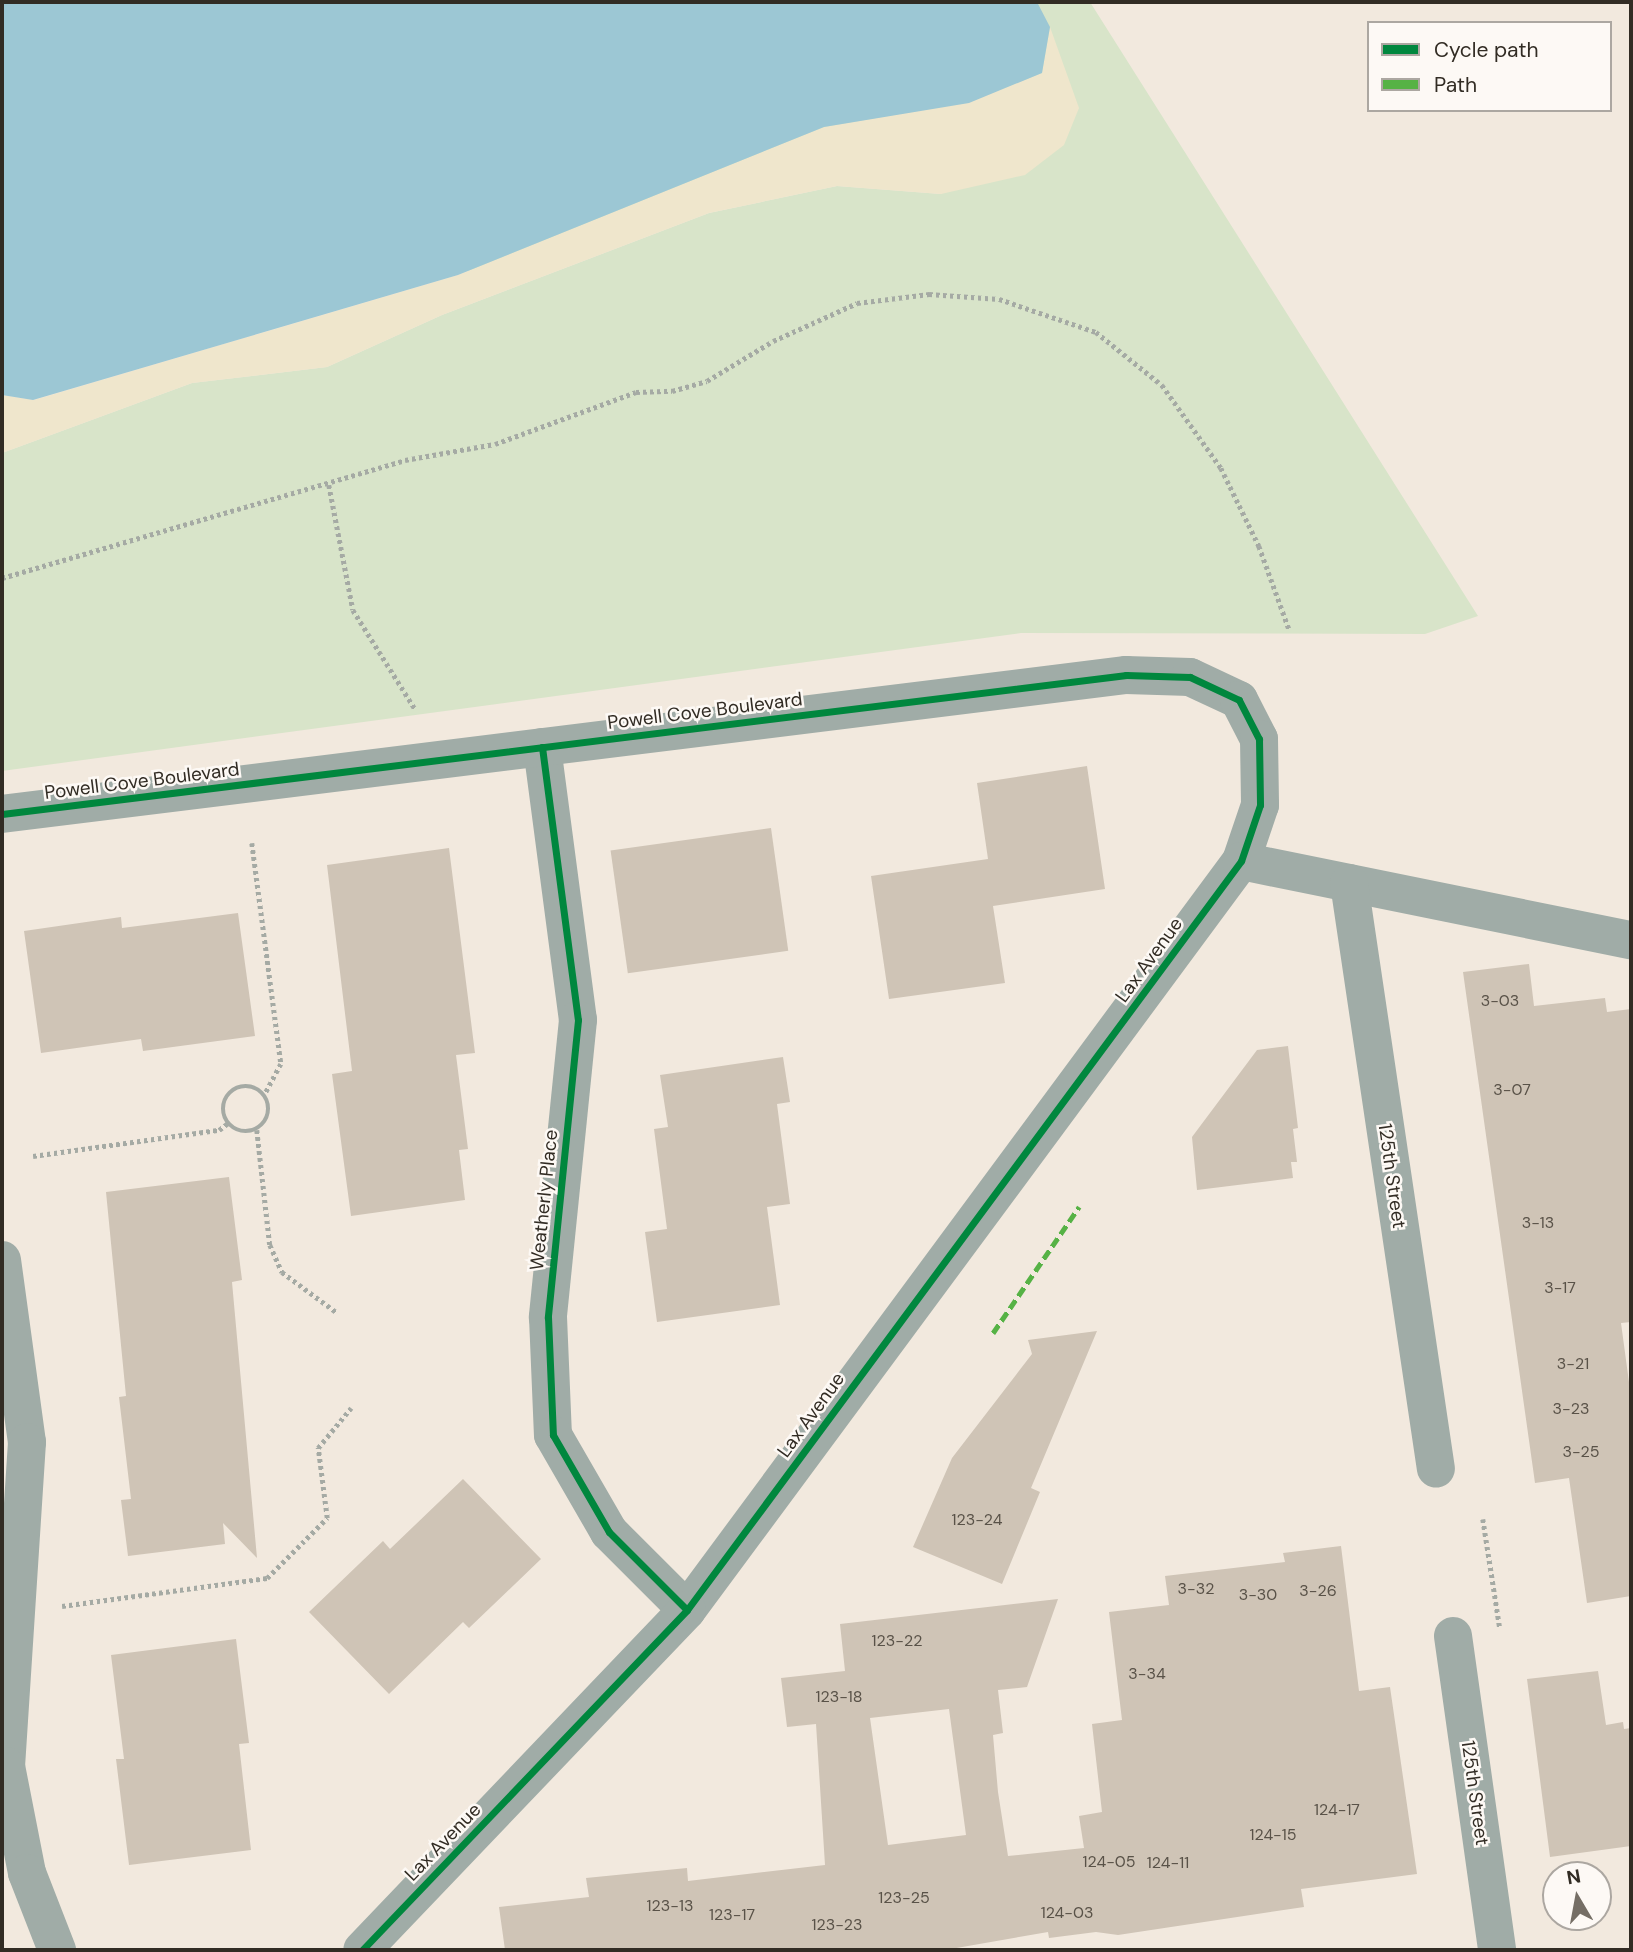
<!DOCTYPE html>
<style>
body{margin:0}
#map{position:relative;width:1633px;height:1952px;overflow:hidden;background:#f2e9de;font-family:"DM Sans",sans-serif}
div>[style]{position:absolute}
.green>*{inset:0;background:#d8e4c9}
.sand>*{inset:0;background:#efe6cc}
.water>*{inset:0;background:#9cc7d4}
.building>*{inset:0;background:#cfc4b6;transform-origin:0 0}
.path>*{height:4.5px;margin-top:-2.25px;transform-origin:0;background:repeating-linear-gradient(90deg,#a5aaa4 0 3.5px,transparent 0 7px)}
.path>.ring{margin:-2.25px;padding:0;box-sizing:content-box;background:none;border:4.5px solid #a5aaa4;border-radius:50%}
.street>*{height:38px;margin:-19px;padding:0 19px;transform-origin:19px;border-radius:19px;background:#a0aca7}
.quiet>*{height:5px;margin-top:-2.5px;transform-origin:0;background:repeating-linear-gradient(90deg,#56b245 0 10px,transparent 0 15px)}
.cycleway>*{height:7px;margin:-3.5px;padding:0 3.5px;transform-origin:3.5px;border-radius:3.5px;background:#00873e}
span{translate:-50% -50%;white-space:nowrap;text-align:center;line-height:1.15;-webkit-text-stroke:5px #fdf9f5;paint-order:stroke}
.number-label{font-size:16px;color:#595248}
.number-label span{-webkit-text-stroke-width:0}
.street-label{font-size:19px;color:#322c24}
.frame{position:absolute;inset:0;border:4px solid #322c24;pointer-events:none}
.legend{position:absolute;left:1367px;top:21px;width:245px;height:91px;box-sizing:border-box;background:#fdf9f5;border:2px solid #aca7a1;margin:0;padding:9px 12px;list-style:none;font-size:21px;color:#322c24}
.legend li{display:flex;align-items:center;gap:14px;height:35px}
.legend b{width:35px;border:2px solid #aca7a1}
.north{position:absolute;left:1542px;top:1861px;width:70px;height:70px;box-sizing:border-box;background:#fdf9f5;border:2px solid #aca7a1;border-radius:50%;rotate:350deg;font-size:19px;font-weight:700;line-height:28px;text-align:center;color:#322c24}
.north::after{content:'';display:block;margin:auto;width:24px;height:32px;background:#756e65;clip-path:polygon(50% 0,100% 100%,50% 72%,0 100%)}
</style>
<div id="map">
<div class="green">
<div style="clip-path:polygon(2px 2px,1090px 2px,1478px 616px,1425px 634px,1021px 633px,2px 771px,2px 453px,192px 383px,327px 367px,442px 315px,709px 213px,837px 186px,941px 194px,1079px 108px,2px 395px)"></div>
</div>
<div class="sand">
<div style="clip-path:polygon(1050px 27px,1079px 108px,1064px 145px,1025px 175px,941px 194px,837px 186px,709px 213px,442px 315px,327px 367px,192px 383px,2px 453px,2px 395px,34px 400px,458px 275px,824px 127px,969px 102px,1042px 73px)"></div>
</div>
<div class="water">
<div style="clip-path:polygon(2px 2px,1037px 2px,1050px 27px,1042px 73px,969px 103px,824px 127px,458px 275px,33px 400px,2px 395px)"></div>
</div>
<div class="building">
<div style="clip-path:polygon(1087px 766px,1105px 889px,993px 906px,1005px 983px,889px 999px,871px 876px,988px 859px,977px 783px)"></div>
<div style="left:771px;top:828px;width:124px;height:162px;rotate:82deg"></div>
<div style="clip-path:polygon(449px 848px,475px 1053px,456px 1055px,468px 1149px,459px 1150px,465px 1200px,351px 1216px,332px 1074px,352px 1071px,327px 865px)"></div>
<div style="clip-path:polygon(238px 913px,255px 1036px,143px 1051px,141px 1039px,41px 1053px,24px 931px,121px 917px,122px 928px)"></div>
<div style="clip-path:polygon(1529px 964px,1534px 1006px,1605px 998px,1607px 1012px,1631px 1009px,1631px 1322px,1621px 1323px,1631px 1397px,1631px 1596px,1587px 1603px,1569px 1478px,1535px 1483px,1463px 972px)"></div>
<div style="clip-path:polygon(1288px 1046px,1298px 1128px,1293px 1129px,1297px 1162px,1291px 1162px,1293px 1178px,1197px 1190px,1192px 1137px,1257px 1050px)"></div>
<div style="clip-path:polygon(783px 1057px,790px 1102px,777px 1104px,790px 1204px,767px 1207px,780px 1305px,657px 1322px,645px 1232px,667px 1229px,654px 1129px,668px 1127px,660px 1075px)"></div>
<div style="clip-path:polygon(229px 1177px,242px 1280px,232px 1282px,257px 1558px,223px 1523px,225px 1544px,128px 1556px,121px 1500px,131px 1499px,119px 1397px,126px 1396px,106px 1192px)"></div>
<div style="clip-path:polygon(1097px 1331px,1031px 1488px,1040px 1492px,1002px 1584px,913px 1547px,952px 1458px,1032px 1354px,1028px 1340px)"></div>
<div style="clip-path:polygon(463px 1479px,541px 1559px,469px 1628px,463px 1622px,389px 1694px,309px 1612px,383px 1541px,390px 1549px)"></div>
<div style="clip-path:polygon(evenodd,1341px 1546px,1359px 1691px,1390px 1687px,1417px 1874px,1301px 1889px,1304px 1907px,1118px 1935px,1096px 1932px,1049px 1938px,1048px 1932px,945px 1950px,505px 1950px,499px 1907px,589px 1897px,586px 1878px,687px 1868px,688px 1881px,825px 1865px,816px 1724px,787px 1727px,781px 1678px,845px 1671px,840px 1624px,1058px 1599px,1027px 1687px,998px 1690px,1003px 1733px,993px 1735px,998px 1792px,1008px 1856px,1084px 1848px,1079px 1816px,1102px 1812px,1092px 1724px,1122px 1720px,1109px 1612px,1169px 1605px,1165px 1576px,1285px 1562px,1283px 1553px,1341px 1546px,949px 1709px,966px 1835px,888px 1845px,870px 1718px,949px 1709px)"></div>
<div style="clip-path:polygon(236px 1639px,249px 1743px,239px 1744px,251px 1850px,129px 1865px,116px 1759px,124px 1759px,111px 1655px)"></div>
<div style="clip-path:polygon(1598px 1671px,1606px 1725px,1623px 1722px,1624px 1729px,1631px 1728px,1631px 1846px,1550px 1857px,1527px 1679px)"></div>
</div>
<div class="path">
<div style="left:329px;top:485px;width:127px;rotate:79.1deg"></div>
<div style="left:353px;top:610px;width:117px;rotate:57.9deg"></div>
<div style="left:2px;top:578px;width:420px;rotate:-16.3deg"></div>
<div style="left:405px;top:460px;width:91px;rotate:-10.1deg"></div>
<div style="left:495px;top:444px;width:150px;rotate:-20.2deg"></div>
<div style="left:636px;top:392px;width:36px;rotate:-2deg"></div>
<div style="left:672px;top:391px;width:36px;rotate:-16deg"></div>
<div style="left:707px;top:381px;width:77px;rotate:-31.2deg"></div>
<div style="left:773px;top:341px;width:92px;rotate:-24.3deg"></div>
<div style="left:857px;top:303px;width:73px;rotate:-7.1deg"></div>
<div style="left:929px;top:294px;width:70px;rotate:4.1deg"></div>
<div style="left:999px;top:299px;width:102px;rotate:18.8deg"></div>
<div style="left:1096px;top:332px;width:85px;rotate:38.8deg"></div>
<div style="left:1162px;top:385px;width:102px;rotate:54.6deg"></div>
<div style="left:1221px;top:468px;width:87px;rotate:64deg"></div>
<div style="left:1259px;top:546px;width:88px;rotate:70.1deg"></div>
<div style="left:252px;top:843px;width:223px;rotate:82.5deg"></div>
<div style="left:281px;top:1064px;width:34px;rotate:118deg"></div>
<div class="ring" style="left:223px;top:1086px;width:41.5px;height:41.5px"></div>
<div style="left:257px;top:1130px;width:116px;rotate:83.6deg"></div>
<div style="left:270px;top:1245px;width:30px;rotate:66deg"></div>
<div style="left:282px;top:1272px;width:67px;rotate:36.5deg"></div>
<div style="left:33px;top:1156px;width:188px;rotate:-8deg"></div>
<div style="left:219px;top:1130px;width:11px;rotate:-38deg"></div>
<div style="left:1483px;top:1519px;width:111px;rotate:81.2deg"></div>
<div style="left:62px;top:1606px;width:207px;rotate:-7.8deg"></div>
<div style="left:267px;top:1578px;width:85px;rotate:-45deg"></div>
<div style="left:327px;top:1518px;width:71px;rotate:-97.3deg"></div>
<div style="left:318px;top:1448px;width:52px;rotate:-50.5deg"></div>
</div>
<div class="street">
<div style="left:542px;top:747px;width:275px;rotate:82.5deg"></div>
<div style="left:578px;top:1020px;width:299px;rotate:95.8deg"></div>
<div style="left:548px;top:1317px;width:118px;rotate:87.6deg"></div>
<div style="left:553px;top:1435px;width:112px;rotate:60deg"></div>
<div style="left:609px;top:1532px;width:110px;rotate:45deg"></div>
<div style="left:2px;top:814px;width:1133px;rotate:-7.05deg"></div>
<div style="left:1126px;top:675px;width:64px;rotate:1.8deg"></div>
<div style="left:1190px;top:677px;width:54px;rotate:25.1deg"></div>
<div style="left:1239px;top:700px;width:44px;rotate:62.9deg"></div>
<div style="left:1259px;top:739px;width:66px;rotate:89.1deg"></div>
<div style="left:1260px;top:805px;width:59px;rotate:108.7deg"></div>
<div style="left:1241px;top:861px;width:932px;rotate:126.49deg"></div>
<div style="left:687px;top:1610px;width:470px;rotate:133.7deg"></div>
<div style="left:1241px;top:861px;width:398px;rotate:11.5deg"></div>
<div style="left:1349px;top:883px;width:592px;rotate:81.56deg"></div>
<div style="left:2px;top:1260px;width:184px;rotate:82.2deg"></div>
<div style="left:27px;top:1442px;width:325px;rotate:93.7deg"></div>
<div style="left:6px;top:1766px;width:109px;rotate:78.9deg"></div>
<div style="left:27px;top:1873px;width:83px;rotate:68.7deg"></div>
<div style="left:1453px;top:1636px;width:317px;rotate:82deg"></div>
</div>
<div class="quiet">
<div style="left:993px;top:1333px;width:153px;rotate:-55.7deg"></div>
</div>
<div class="cycleway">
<div style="left:542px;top:747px;width:275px;rotate:82.5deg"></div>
<div style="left:578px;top:1020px;width:299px;rotate:95.8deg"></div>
<div style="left:548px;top:1317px;width:118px;rotate:87.6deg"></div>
<div style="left:553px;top:1435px;width:112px;rotate:60deg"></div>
<div style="left:609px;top:1532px;width:110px;rotate:45deg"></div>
<div style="left:2px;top:814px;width:1133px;rotate:-7.05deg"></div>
<div style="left:1126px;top:675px;width:64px;rotate:1.8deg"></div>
<div style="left:1190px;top:677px;width:54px;rotate:25.1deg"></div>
<div style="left:1239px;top:700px;width:44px;rotate:62.9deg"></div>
<div style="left:1259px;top:739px;width:66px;rotate:89.1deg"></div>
<div style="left:1260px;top:805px;width:59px;rotate:108.7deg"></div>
<div style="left:1241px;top:861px;width:932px;rotate:126.49deg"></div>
<div style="left:687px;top:1610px;width:470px;rotate:133.7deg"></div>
</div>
<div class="number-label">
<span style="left:1500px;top:1001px">3-03</span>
<span style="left:1512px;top:1090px">3-07</span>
<span style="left:1538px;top:1223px">3-13</span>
<span style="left:1560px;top:1288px">3-17</span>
<span style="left:1573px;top:1364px">3-21</span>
<span style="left:1571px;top:1409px">3-23</span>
<span style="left:1581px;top:1452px">3-25</span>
<span style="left:977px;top:1520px">123-24</span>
<span style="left:1196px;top:1589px">3-32</span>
<span style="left:1318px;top:1591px">3-26</span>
<span style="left:1258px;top:1595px">3-30</span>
<span style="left:897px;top:1641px">123-22</span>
<span style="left:1147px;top:1674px">3-34</span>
<span style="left:839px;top:1697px">123-18</span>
<span style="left:1337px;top:1810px">124-17</span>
<span style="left:1273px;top:1835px">124-15</span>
<span style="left:1109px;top:1862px">124-05</span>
<span style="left:1168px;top:1863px">124-11</span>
<span style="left:904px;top:1898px">123-25</span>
<span style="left:670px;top:1906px">123-13</span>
<span style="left:1067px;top:1913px">124-03</span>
<span style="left:732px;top:1915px">123-17</span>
<span style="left:837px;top:1925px">123-23</span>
</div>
<div class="street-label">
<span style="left:705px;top:711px;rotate:-7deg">Powell Cove Boulevard</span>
<span style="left:142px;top:781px;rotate:-7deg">Powell Cove Boulevard</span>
<span style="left:1149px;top:960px;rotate:-54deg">Lax Avenue</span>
<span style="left:1392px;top:1176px;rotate:82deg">125th Street</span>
<span style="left:544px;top:1200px;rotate:-84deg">Weatherly Place</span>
<span style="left:811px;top:1415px;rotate:-54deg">Lax Avenue</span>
<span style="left:1475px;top:1793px;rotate:82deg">125th Street</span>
<span style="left:443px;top:1842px;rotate:-46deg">Lax Avenue</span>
</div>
<div class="frame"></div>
<ul class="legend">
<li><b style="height:9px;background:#00873e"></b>Cycle path</li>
<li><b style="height:9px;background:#56b245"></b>Path</li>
</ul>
<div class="north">N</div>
</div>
